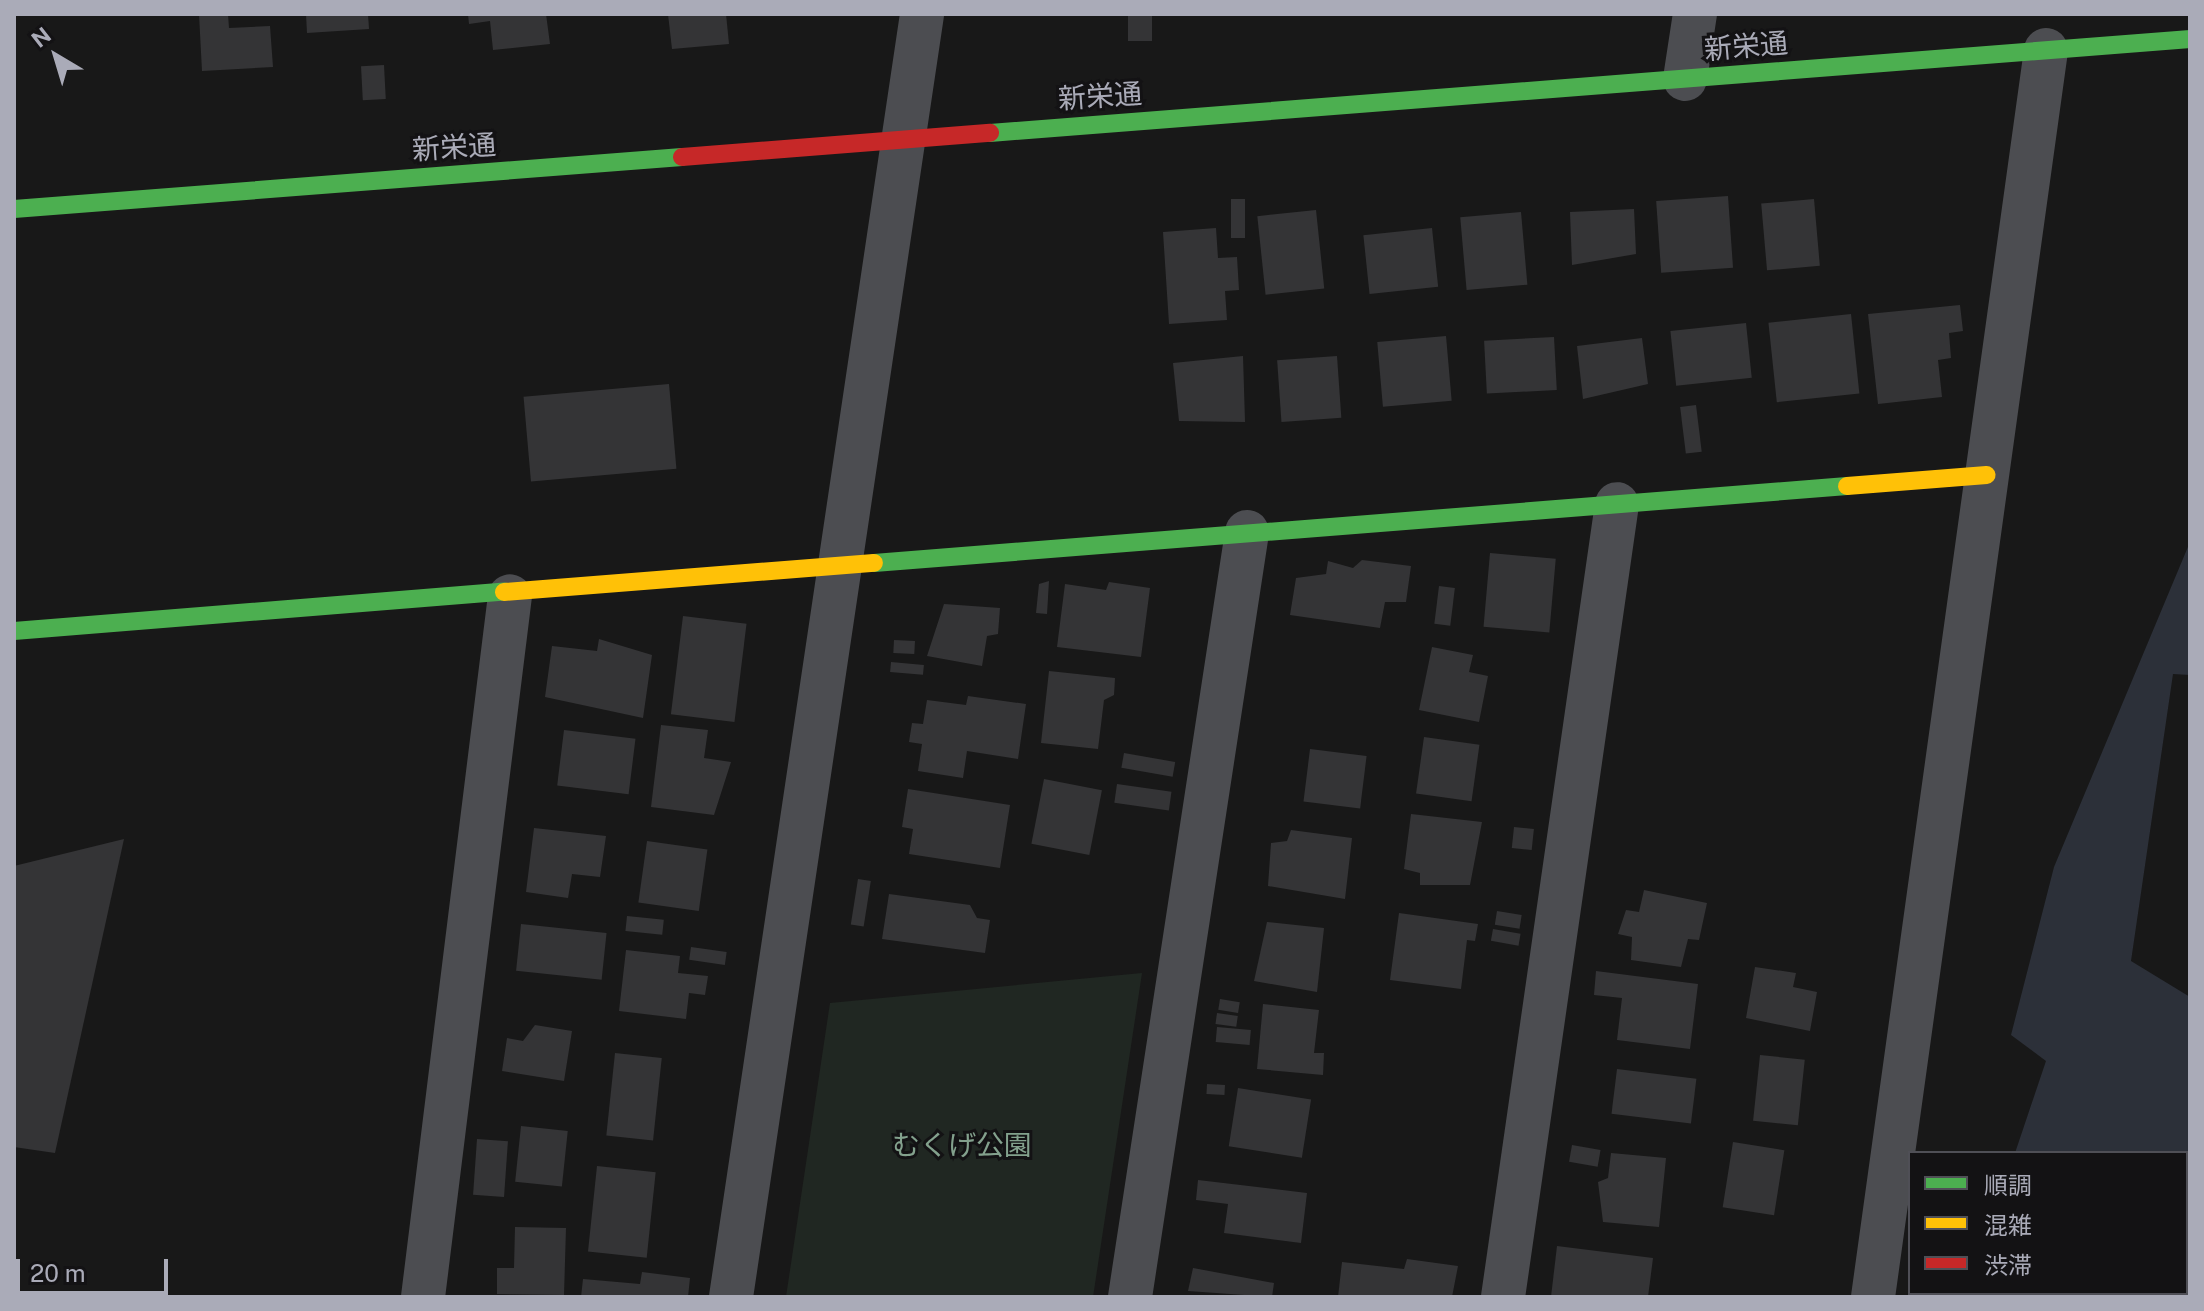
<!DOCTYPE html>
<meta charset="utf-8">
<style>
body{margin:0}
#map{position:relative;width:2204px;height:1311px;overflow:hidden;background:#181818;font-family:"Public Sans","Noto Sans JP",sans-serif}
div>[style]{position:absolute}
.green>*{inset:0;background:#202722}
.water>*{inset:0;background:#2c3039}
.building>*{inset:0;background:#343436;transform-origin:0 0}
.street>*{height:44px;margin:-22px;padding:0 22px;transform-origin:22px;border-radius:22px;background:#4c4d51}
.fast>*{height:18px;margin:-9px;padding:0 9px;transform-origin:9px;border-radius:9px;background:#4caf50}
.slow>*{height:18px;margin:-9px;padding:0 9px;transform-origin:9px;border-radius:9px;background:#ffc107}
.jam>*{height:18px;margin:-9px;padding:0 9px;transform-origin:9px;border-radius:9px;background:#c62828}
span{translate:-50% -50%;white-space:nowrap;text-align:center;line-height:1.15;-webkit-text-stroke:6px #131214;paint-order:stroke}
.street-label{font-size:28px;color:#aaabb8}
.park-label{font-size:28px;color:#83a18d}
.frame{position:absolute;inset:0;border:16px solid #aaabb8;pointer-events:none}
.legend{position:absolute;left:1908px;top:1151px;width:280px;height:144px;box-sizing:border-box;background:#131214;border:2px solid #4f4f56;margin:0;padding:10px 14px;list-style:none;font-size:24px;color:#aaabb8}
.legend li{display:flex;align-items:center;gap:16px;height:40px}
.legend b{width:40px;border:2px solid #4f4f56}
.north{position:absolute;left:16px;top:16px;width:80px;height:80px;-webkit-text-stroke:6px #131214;paint-order:stroke;rotate:322deg;font-size:22px;font-weight:700;line-height:32px;text-align:center;color:#aaabb8}
.north::after{content:'';display:block;margin:auto;width:28px;height:36px;background:#aaabb8;clip-path:polygon(50% 0,100% 100%,50% 72%,0 100%)}
.scale{position:absolute;left:16px;top:1259px;width:152px;height:36px;box-sizing:border-box;border:4px solid #aaabb8;border-top:0;padding-left:10px;font-size:24px;line-height:28px;white-space:nowrap;color:#aaabb8;-webkit-text-stroke:6px #131214;paint-order:stroke}
</style>
<div id="map">
<div class="green">
<div style="clip-path:polygon(1142px 973px,1093px 1297px,786px 1297px,830px 1003px)"></div>
</div>
<div class="water">
<div style="clip-path:polygon(2190px 542px,2190px 675px,2173px 674px,2131px 961px,2190px 997px,2190px 1297px,1972px 1293px,2186px 1293px,2186px 1153px,2015px 1153px,2046px 1061px,2011px 1035px,2054px 867px)"></div>
</div>
<div class="building">
<div style="clip-path:polygon(199px 14px,228px 14px,229px 28px,270px 26px,273px 67px,202px 71px)"></div>
<div style="clip-path:polygon(306px 14px,368px 14px,369px 29px,307px 33px)"></div>
<div style="clip-path:polygon(468px 14px,546px 14px,550px 44px,493px 50px,490px 21px,469px 24px)"></div>
<div style="clip-path:polygon(668px 14px,726px 14px,729px 44px,672px 49px)"></div>
<div style="left:1128px;top:14px;width:24px;height:27px"></div>
<div style="left:384px;top:65px;width:34px;height:23px;rotate:87deg"></div>
<div style="left:1728px;top:196px;width:72px;height:72px;rotate:86deg"></div>
<div style="left:1231px;top:199px;width:14px;height:39px"></div>
<div style="left:1814px;top:199px;width:67px;height:53px;rotate:85deg"></div>
<div style="clip-path:polygon(1634px 209px,1636px 254px,1572px 265px,1570px 212px)"></div>
<div style="left:1316px;top:210px;width:79px;height:59px;rotate:84deg"></div>
<div style="left:1521px;top:212px;width:73px;height:61px;rotate:85deg"></div>
<div style="clip-path:polygon(1216px 228px,1218px 258px,1237px 257px,1239px 290px,1225px 291px,1227px 320px,1169px 324px,1163px 232px)"></div>
<div style="left:1432px;top:228px;width:59px;height:69px;rotate:84deg"></div>
<div style="clip-path:polygon(1960px 305px,1963px 331px,1949px 333px,1951px 358px,1938px 360px,1942px 397px,1878px 404px,1868px 314px)"></div>
<div style="left:1851px;top:314px;width:80px;height:83px;rotate:84deg"></div>
<div style="left:1746px;top:323px;width:55px;height:76px;rotate:84deg"></div>
<div style="left:1446px;top:336px;width:65px;height:69px;rotate:85deg"></div>
<div style="left:1554px;top:337px;width:53px;height:70px;rotate:87deg"></div>
<div style="clip-path:polygon(1642px 338px,1648px 384px,1583px 399px,1577px 346px)"></div>
<div style="clip-path:polygon(1243px 356px,1245px 422px,1179px 421px,1173px 363px)"></div>
<div style="left:1337px;top:356px;width:62px;height:60px;rotate:86deg"></div>
<div style="left:669px;top:384px;width:85px;height:146px;rotate:85deg"></div>
<div style="left:1696px;top:405px;width:47px;height:16px;rotate:83deg"></div>
<div style="left:1490px;top:553px;width:66px;height:74px;rotate:5deg"></div>
<div style="clip-path:polygon(1362px 560px,1411px 566px,1406px 602px,1385px 602px,1380px 628px,1290px 615px,1296px 578px,1326px 574px,1328px 561px,1353px 568px)"></div>
<div style="clip-path:polygon(1049px 581px,1047px 614px,1036px 613px,1039px 584px)"></div>
<div style="clip-path:polygon(1109px 582px,1150px 588px,1141px 657px,1057px 647px,1065px 584px,1106px 590px)"></div>
<div style="left:1439px;top:586px;width:16px;height:38px;rotate:7deg"></div>
<div style="clip-path:polygon(944px 604px,1000px 608px,998px 634px,987px 636px,982px 666px,927px 656px)"></div>
<div style="left:683px;top:616px;width:64px;height:99px;rotate:7deg"></div>
<div style="clip-path:polygon(599px 639px,652px 655px,643px 718px,545px 697px,552px 646px,597px 651px)"></div>
<div style="left:894px;top:640px;width:21px;height:13px;rotate:3deg"></div>
<div style="clip-path:polygon(1432px 647px,1473px 655px,1469px 672px,1488px 676px,1479px 722px,1419px 710px)"></div>
<div style="left:891px;top:662px;width:33px;height:10px;rotate:5deg"></div>
<div style="clip-path:polygon(1049px 671px,1115px 678px,1114px 695px,1104px 700px,1098px 749px,1041px 743px)"></div>
<div style="clip-path:polygon(968px 696px,1026px 704px,1018px 759px,967px 751px,963px 778px,918px 771px,922px 744px,909px 742px,912px 723px,923px 724px,927px 700px,966px 705px)"></div>
<div style="clip-path:polygon(661px 725px,708px 730px,704px 758px,731px 762px,714px 815px,651px 807px)"></div>
<div style="left:564px;top:730px;width:72px;height:56px;rotate:7deg"></div>
<div style="left:1424px;top:737px;width:56px;height:57px;rotate:8deg"></div>
<div style="left:1310px;top:749px;width:57px;height:53px;rotate:7deg"></div>
<div style="left:1124px;top:753px;width:52px;height:15px;rotate:10deg"></div>
<div style="left:1044px;top:779px;width:59px;height:66px;rotate:11deg"></div>
<div style="left:1117px;top:784px;width:55px;height:19px;rotate:8deg"></div>
<div style="clip-path:polygon(908px 789px,1010px 805px,1000px 868px,909px 854px,913px 829px,902px 827px)"></div>
<div style="clip-path:polygon(1411px 814px,1482px 822px,1470px 885px,1420px 885px,1420px 873px,1404px 869px)"></div>
<div style="left:1514px;top:827px;width:20px;height:21px;rotate:6deg"></div>
<div style="clip-path:polygon(534px 828px,606px 836px,600px 877px,572px 874px,568px 898px,526px 892px)"></div>
<div style="clip-path:polygon(1291px 830px,1352px 838px,1345px 899px,1268px 886px,1271px 843px,1287px 841px)"></div>
<div style="clip-path:polygon(124px 839px,55px 1153px,14px 1147px,14px 866px)"></div>
<div style="left:647px;top:841px;width:61px;height:62px;rotate:8deg"></div>
<div style="left:858px;top:879px;width:13px;height:46px;rotate:9deg"></div>
<div style="clip-path:polygon(1644px 890px,1707px 903px,1699px 940px,1688px 939px,1681px 967px,1631px 960px,1632px 937px,1618px 934px,1626px 910px,1639px 912px)"></div>
<div style="clip-path:polygon(889px 894px,970px 905px,977px 918px,990px 920px,985px 953px,882px 939px)"></div>
<div style="left:1497px;top:911px;width:25px;height:14px;rotate:9deg"></div>
<div style="clip-path:polygon(1399px 913px,1478px 924px,1475px 941px,1467px 940px,1461px 989px,1390px 980px)"></div>
<div style="left:627px;top:916px;width:37px;height:15px;rotate:6deg"></div>
<div style="clip-path:polygon(1267px 922px,1324px 928px,1317px 992px,1254px 981px)"></div>
<div style="left:521px;top:924px;width:86px;height:47px;rotate:6deg"></div>
<div style="left:1493px;top:929px;width:28px;height:12px;rotate:10deg"></div>
<div style="left:691px;top:947px;width:36px;height:13px;rotate:8deg"></div>
<div style="clip-path:polygon(626px 950px,680px 956px,678px 973px,708px 976px,705px 995px,689px 993px,686px 1019px,619px 1011px)"></div>
<div style="clip-path:polygon(1755px 967px,1796px 973px,1793px 987px,1817px 992px,1810px 1031px,1746px 1018px)"></div>
<div style="clip-path:polygon(1596px 971px,1698px 984px,1690px 1049px,1617px 1040px,1622px 998px,1594px 995px)"></div>
<div style="left:1220px;top:999px;width:20px;height:11px;rotate:9deg"></div>
<div style="clip-path:polygon(1263px 1004px,1319px 1010px,1314px 1053px,1324px 1053px,1323px 1075px,1257px 1069px)"></div>
<div style="left:1217px;top:1013px;width:21px;height:11px;rotate:8deg"></div>
<div style="clip-path:polygon(535px 1025px,572px 1031px,564px 1081px,502px 1071px,507px 1038px,523px 1041px)"></div>
<div style="left:1217px;top:1027px;width:34px;height:15px;rotate:5deg"></div>
<div style="left:615px;top:1053px;width:47px;height:83px;rotate:6deg"></div>
<div style="left:1760px;top:1055px;width:45px;height:66px;rotate:6deg"></div>
<div style="left:1617px;top:1069px;width:80px;height:45px;rotate:7deg"></div>
<div style="left:1207px;top:1084px;width:18px;height:10px;rotate:3deg"></div>
<div style="left:1238px;top:1088px;width:74px;height:59px;rotate:9deg"></div>
<div style="left:521px;top:1126px;width:47px;height:56px;rotate:6deg"></div>
<div style="left:477px;top:1139px;width:31px;height:56px;rotate:4deg"></div>
<div style="left:1733px;top:1142px;width:52px;height:66px;rotate:9deg"></div>
<div style="left:1572px;top:1145px;width:29px;height:17px;rotate:10deg"></div>
<div style="clip-path:polygon(1611px 1153px,1666px 1158px,1659px 1227px,1603px 1222px,1598px 1182px,1608px 1178px)"></div>
<div style="left:597px;top:1166px;width:59px;height:86px;rotate:6deg"></div>
<div style="clip-path:polygon(1198px 1180px,1307px 1193px,1301px 1243px,1224px 1233px,1228px 1204px,1196px 1200px)"></div>
<div style="clip-path:polygon(515px 1227px,566px 1228px,564px 1295px,497px 1294px,497px 1268px,514px 1268px)"></div>
<div style="clip-path:polygon(1557px 1246px,1653px 1258px,1648px 1297px,1551px 1297px)"></div>
<div style="clip-path:polygon(1407px 1259px,1458px 1266px,1452px 1297px,1338px 1297px,1342px 1262px,1404px 1269px)"></div>
<div style="clip-path:polygon(1193px 1268px,1274px 1283px,1272px 1297px,1188px 1291px)"></div>
<div style="clip-path:polygon(642px 1272px,690px 1278px,688px 1297px,581px 1297px,583px 1279px,640px 1284px)"></div>
</div>
<div class="street">
<div style="left:1685px;top:79px;width:66px;rotate:-81.3deg"></div>
<div style="left:423px;top:1297px;width:706px;rotate:-82.93deg"></div>
<div style="left:731px;top:1297px;width:1297px;rotate:-81.53deg"></div>
<div style="left:1130px;top:1297px;width:774px;rotate:-81.3deg"></div>
<div style="left:1503px;top:1297px;width:801px;rotate:-81.82deg"></div>
<div style="left:1873px;top:1297px;width:1259px;rotate:-82.1deg"></div>
</div>
<div class="fast">
<div style="left:990px;top:133px;width:1204px;rotate:-4.48deg"></div>
<div style="left:14px;top:209px;width:670px;rotate:-4.45deg"></div>
<div style="left:874px;top:563px;width:976px;rotate:-4.52deg"></div>
<div style="left:14px;top:631px;width:492px;rotate:-4.6deg"></div>
</div>
<div class="slow">
<div style="left:1847px;top:486px;width:140px;rotate:-4.5deg"></div>
<div style="left:504px;top:592px;width:371px;rotate:-4.5deg"></div>
</div>
<div class="jam">
<div style="left:682px;top:157px;width:309px;rotate:-4.5deg"></div>
</div>
<div class="street-label">
<span style="left:1746px;top:46px;rotate:-5deg">新栄通</span>
<span style="left:1100px;top:96px;rotate:-4deg">新栄通</span>
<span style="left:454px;top:147px;rotate:-4deg">新栄通</span>
</div>
<div class="park-label">
<span style="left:962px;top:1145px">むくげ公園</span>
</div>
<div class="frame"></div>
<ul class="legend">
<li><b style="height:10px;background:#4caf50"></b>順調</li>
<li><b style="height:10px;background:#ffc107"></b>混雑</li>
<li><b style="height:10px;background:#c62828"></b>渋滞</li>
</ul>
<div class="north">N</div>
<div class="scale">20 m</div>
</div>
